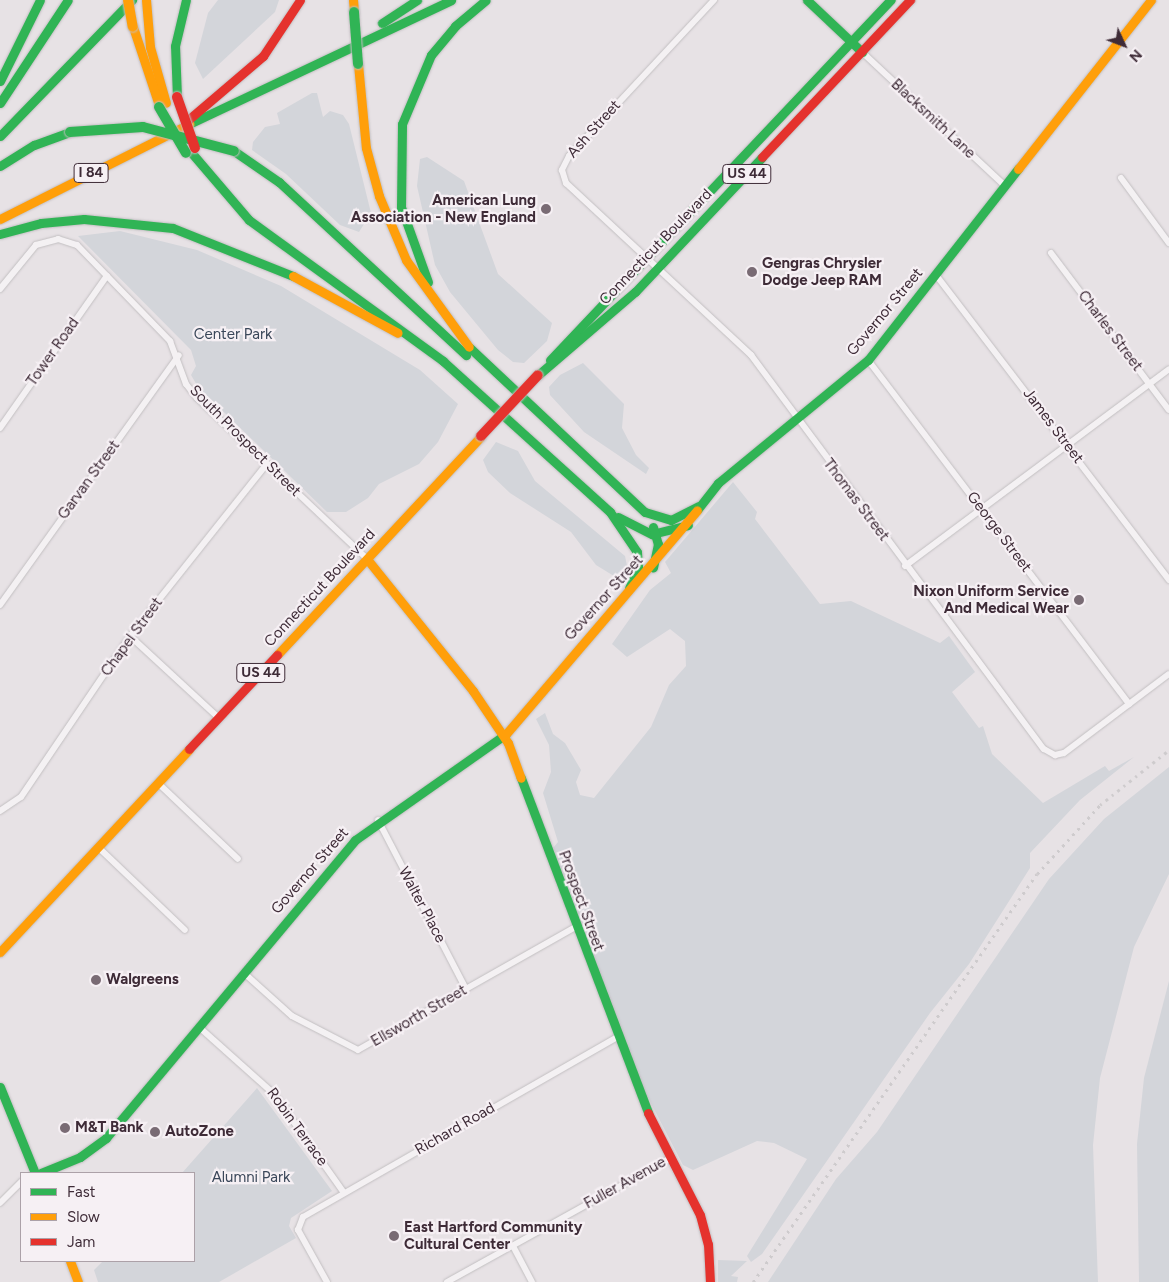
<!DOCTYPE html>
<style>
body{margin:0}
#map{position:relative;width:1169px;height:1282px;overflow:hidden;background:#e7e2e5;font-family:Figtree,sans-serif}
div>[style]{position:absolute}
.green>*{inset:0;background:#d3d5da}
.roads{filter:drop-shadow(0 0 1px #c2bfc1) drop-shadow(0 0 1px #c2bfc1)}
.street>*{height:6px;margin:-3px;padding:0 3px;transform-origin:3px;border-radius:3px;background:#f4f1f3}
.fast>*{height:9px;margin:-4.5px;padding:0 4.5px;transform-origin:4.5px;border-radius:4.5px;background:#30b455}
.slow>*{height:9px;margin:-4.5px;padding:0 4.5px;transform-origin:4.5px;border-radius:4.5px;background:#ff9f0a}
.jam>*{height:9px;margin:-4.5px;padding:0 4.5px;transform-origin:4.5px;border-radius:4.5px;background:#e5322d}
.rail>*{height:2.5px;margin-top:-1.25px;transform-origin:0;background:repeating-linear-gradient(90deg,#cecbcd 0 2.5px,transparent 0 7.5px)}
.bridges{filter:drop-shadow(0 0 1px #c4bfc2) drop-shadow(0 0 1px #c4bfc2)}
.fast-bridge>*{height:10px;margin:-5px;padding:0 5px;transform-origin:5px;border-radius:5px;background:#30b455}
.slow-bridge>*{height:10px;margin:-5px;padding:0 5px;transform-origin:5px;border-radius:5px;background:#ff9f0a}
.jam-bridge>*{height:10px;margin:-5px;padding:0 5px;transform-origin:5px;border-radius:5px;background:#e5322d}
.dots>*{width:14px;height:14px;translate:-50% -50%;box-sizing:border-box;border:2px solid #f6f0f4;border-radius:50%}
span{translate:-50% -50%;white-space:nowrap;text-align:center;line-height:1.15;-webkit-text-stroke:4.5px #f6f0f4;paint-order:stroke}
.shield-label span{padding:1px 4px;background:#f6f0f4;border:1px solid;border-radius:4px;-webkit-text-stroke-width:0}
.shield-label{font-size:14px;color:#3e2b37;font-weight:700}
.street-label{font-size:15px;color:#3e2b37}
.poi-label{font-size:15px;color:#3e2b37;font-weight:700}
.right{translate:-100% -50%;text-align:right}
.left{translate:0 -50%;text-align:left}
.park-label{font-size:15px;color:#3a4759}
.legend{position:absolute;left:20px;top:1172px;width:175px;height:90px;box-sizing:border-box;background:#f6f0f4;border:1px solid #aca1a8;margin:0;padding:6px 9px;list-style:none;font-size:15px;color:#3e2b37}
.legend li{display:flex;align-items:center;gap:10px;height:25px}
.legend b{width:25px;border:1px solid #aca1a8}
.north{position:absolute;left:1099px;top:20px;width:50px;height:50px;-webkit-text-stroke:4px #f6f0f4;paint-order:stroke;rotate:133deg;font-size:14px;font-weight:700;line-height:20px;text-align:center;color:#3e2b37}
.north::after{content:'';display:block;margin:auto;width:18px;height:22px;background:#3e2b37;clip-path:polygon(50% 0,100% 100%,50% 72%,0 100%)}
</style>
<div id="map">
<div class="green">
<div style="clip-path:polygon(218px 0,279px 0,275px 12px,203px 79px,195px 63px,208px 13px)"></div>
<div style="clip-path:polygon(312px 93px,317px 93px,323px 117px,330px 111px,343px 115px,349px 124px,371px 213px,359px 232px,340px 225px,286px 174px,252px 150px,253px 142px,265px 127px,280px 124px,277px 113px)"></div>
<div style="clip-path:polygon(427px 157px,464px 181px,498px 274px,552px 323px,547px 341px,524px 363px,513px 362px,498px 350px,450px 292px,435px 265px,417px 186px,420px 159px)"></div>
<div style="clip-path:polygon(120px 231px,197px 250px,281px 286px,420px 370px,458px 404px,438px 442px,419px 464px,379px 484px,368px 498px,346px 512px,327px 512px,198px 387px,191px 375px,196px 366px,191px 350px,78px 236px)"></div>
<div style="clip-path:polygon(583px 363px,624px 404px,622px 428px,636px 455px,649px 468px,646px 474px,584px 432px,550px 395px,549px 387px,560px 375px)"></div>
<div style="clip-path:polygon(496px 442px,518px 451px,535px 481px,625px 556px,628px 571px,622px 581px,596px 565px,571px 532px,510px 493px,488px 472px,483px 460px)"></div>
<div style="clip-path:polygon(733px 482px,757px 512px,755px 519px,820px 604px,851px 601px,940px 643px,949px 636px,975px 672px,952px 692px,979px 728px,983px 726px,992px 754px,1043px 803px,1105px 766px,1109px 771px,1134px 757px,1080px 800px,1030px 853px,1030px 868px,969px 964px,930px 1013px,762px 1254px,751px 1262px,747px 1256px,807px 1159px,774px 1143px,757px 1141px,693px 1170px,683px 1165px,641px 1084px,553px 848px,558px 842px,543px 793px,551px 772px,549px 745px,536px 719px,545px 713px,553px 734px,565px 743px,581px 770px,576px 782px,580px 795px,594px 798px,651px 727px,669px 685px,686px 666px,685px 641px,670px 629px,627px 657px,612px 644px,650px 590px,671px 573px,665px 562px)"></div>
<div style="clip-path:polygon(1169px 767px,1169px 874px,1134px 947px,1100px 1078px,1093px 1145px,1098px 1282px,768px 1282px,836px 1179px,877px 1132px,1049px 879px,1104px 819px)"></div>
<div style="clip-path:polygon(1169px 981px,1169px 1282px,1139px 1282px,1137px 1144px,1144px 1078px)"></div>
<div style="clip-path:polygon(257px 1088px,332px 1191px,291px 1218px,289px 1226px,296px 1238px,219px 1282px,98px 1282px,94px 1270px,103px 1261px,194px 1261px,194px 1173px,182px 1173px)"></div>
<div style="clip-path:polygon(718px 1260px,747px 1261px,731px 1276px,738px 1277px,737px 1282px,718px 1282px)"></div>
</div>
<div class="roads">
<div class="street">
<div style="left:714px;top:0;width:213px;rotate:132.9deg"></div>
<div style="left:569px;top:156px;width:16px;rotate:117deg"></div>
<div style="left:562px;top:170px;width:14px;rotate:73deg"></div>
<div style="left:566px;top:183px;width:253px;rotate:42.9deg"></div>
<div style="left:751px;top:355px;width:491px;rotate:53.4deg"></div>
<div style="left:1044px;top:749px;width:13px;rotate:29deg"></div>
<div style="left:1055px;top:755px;width:9px;rotate:-13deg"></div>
<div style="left:1064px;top:753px;width:131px;rotate:-37deg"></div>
<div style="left:862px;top:52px;width:196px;rotate:43.1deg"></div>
<div style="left:1121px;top:178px;width:81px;rotate:53.6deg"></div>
<div style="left:1051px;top:253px;width:196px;rotate:53.1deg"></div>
<div style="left:936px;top:275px;width:384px;rotate:52.6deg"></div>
<div style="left:0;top:289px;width:57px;rotate:-50.7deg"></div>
<div style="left:36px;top:245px;width:23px;rotate:-15deg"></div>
<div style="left:58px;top:239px;width:20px;rotate:18deg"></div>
<div style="left:77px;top:245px;width:134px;rotate:45.9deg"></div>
<div style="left:170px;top:341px;width:46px;rotate:69.6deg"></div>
<div style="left:186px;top:384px;width:18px;rotate:52deg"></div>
<div style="left:197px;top:398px;width:234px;rotate:43.4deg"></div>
<div style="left:868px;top:360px;width:432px;rotate:52.8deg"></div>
<div style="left:0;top:428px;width:186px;rotate:-54.9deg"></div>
<div style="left:905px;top:566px;width:329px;rotate:-36.7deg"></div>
<div style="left:0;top:605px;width:307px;rotate:-54.4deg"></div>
<div style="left:130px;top:636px;width:121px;rotate:42.7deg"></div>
<div style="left:158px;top:783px;width:110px;rotate:43.5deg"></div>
<div style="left:0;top:811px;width:25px;rotate:-34deg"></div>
<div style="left:21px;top:797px;width:194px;rotate:-55.9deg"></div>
<div style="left:130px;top:636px;width:220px;rotate:-51.5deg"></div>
<div style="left:378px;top:820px;width:191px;rotate:62.5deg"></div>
<div style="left:98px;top:847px;width:120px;rotate:43.7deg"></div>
<div style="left:244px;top:973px;width:64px;rotate:41.9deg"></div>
<div style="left:292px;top:1016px;width:74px;rotate:27.3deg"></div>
<div style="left:358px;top:1050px;width:248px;rotate:-29.5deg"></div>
<div style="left:199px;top:1027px;width:101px;rotate:41.8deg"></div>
<div style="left:274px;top:1094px;width:121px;rotate:54.7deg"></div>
<div style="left:0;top:1203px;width:30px;rotate:-45deg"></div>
<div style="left:513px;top:1246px;width:41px;rotate:62.2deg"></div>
<div style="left:327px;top:1282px;width:60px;rotate:-119.1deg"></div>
<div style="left:298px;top:1230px;width:14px;rotate:-69deg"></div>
<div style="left:303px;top:1217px;width:360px;rotate:-29.8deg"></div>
<div style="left:447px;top:1282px;width:256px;rotate:-29deg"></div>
</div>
<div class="fast">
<div style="left:807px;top:0;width:76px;rotate:43.4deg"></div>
<div style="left:382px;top:23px;width:42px;rotate:-33.3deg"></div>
<div style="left:0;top:81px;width:90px;rotate:-63.7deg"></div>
<div style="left:177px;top:97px;width:51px;rotate:-92.2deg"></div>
<div style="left:175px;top:46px;width:47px;rotate:-76.6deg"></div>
<div style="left:0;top:103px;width:123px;rotate:-56.6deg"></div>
<div style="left:189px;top:124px;width:290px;rotate:-25.3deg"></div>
<div style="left:0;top:136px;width:190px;rotate:-45.9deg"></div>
<div style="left:190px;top:151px;width:91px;rotate:49.5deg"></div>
<div style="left:249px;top:220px;width:240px;rotate:36deg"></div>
<div style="left:443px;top:361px;width:225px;rotate:42.1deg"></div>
<div style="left:610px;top:512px;width:48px;rotate:56deg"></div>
<div style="left:637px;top:552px;width:16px;rotate:86deg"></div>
<div style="left:638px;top:568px;width:22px;rotate:114deg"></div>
<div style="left:234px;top:151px;width:55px;rotate:34.6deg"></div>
<div style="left:279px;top:182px;width:255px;rotate:42.8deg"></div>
<div style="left:0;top:166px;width:40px;rotate:-32deg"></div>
<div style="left:34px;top:145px;width:38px;rotate:-20deg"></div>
<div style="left:0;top:234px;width:42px;rotate:-15deg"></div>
<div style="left:41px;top:223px;width:43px;rotate:-5.3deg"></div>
<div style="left:84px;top:219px;width:89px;rotate:5.8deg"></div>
<div style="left:173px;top:228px;width:129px;rotate:21.8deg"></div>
<div style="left:428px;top:282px;width:80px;rotate:-109.8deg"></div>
<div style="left:401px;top:207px;width:83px;rotate:-89.3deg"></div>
<div style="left:402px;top:124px;width:75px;rotate:-67.2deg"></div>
<div style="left:431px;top:55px;width:38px;rotate:-50deg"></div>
<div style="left:455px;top:26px;width:40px;rotate:-40deg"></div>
<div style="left:469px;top:347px;width:241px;rotate:43.2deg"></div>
<div style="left:645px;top:512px;width:27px;rotate:17deg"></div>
<div style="left:671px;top:520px;width:31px;rotate:-27deg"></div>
<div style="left:550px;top:360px;width:496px;rotate:-46.6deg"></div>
<div style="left:538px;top:375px;width:128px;rotate:-40.6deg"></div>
<div style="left:635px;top:292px;width:185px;rotate:-46.7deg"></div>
<div style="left:697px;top:510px;width:34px;rotate:-52deg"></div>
<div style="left:718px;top:483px;width:194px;rotate:-39.4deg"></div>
<div style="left:868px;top:360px;width:243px;rotate:-51.9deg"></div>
<div style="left:618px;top:517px;width:38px;rotate:27deg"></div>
<div style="left:652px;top:534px;width:37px;rotate:-14deg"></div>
<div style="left:653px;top:527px;width:18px;rotate:74deg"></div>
<div style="left:658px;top:544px;width:24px;rotate:102deg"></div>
<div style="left:521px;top:778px;width:358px;rotate:69.2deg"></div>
<div style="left:0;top:1087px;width:93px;rotate:67.9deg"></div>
<div style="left:41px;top:1173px;width:42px;rotate:-22.3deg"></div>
<div style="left:80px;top:1157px;width:32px;rotate:-36deg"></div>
<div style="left:106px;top:1138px;width:388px;rotate:-50.1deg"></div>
<div style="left:355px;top:840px;width:184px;rotate:-35.1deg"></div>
</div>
<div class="slow">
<div style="left:146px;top:0;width:47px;rotate:85.1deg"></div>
<div style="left:150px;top:47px;width:58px;rotate:74.1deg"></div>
<div style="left:353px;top:0;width:12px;rotate:85deg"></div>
<div style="left:133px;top:27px;width:82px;rotate:71.6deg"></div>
<div style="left:358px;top:64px;width:84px;rotate:84.6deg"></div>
<div style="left:366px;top:148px;width:50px;rotate:74.8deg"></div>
<div style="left:379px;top:196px;width:69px;rotate:67.1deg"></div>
<div style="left:406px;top:260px;width:107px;rotate:54.1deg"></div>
<div style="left:1018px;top:169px;width:215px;rotate:-51.8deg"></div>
<div style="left:0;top:219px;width:212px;rotate:-26.7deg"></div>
<div style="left:293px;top:276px;width:119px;rotate:28.5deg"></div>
<div style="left:367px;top:559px;width:169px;rotate:51.2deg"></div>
<div style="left:473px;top:691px;width:63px;rotate:56.1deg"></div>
<div style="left:508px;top:743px;width:37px;rotate:70deg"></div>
<div style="left:277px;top:655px;width:299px;rotate:-47deg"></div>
<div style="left:506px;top:734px;width:294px;rotate:-49.5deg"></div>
<div style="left:0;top:952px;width:277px;rotate:-47deg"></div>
<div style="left:70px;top:1261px;width:22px;rotate:69deg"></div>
</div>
<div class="jam">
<div style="left:188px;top:120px;width:99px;rotate:-40.5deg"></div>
<div style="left:263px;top:56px;width:67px;rotate:-56.5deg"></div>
<div style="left:762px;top:157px;width:216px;rotate:-46.7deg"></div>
<div style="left:189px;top:749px;width:129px;rotate:-46.9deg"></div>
<div style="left:648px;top:1113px;width:114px;rotate:63deg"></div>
<div style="left:700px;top:1215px;width:30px;rotate:75deg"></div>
<div style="left:708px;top:1244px;width:38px;rotate:87deg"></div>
</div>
</div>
<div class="rail">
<div style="left:753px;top:1282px;width:497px;rotate:-55.2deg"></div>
<div style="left:1037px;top:874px;width:93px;rotate:-47.6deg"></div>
<div style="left:1100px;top:805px;width:88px;rotate:-38.6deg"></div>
</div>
<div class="bridges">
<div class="fast-bridge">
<div style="left:354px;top:12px;width:52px;rotate:85.6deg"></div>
<div style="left:159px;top:107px;width:53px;rotate:59.6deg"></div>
<div style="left:70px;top:132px;width:73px;rotate:-3.9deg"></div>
<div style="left:143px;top:127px;width:94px;rotate:14.8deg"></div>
</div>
<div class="slow-bridge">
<div style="left:128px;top:0;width:27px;rotate:80deg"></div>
</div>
<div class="jam-bridge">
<div style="left:177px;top:97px;width:54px;rotate:70.6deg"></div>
<div style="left:481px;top:436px;width:83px;rotate:-46.9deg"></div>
</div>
</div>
<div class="dots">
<div style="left:546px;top:209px;background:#796b74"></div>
<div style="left:752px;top:272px;background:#796b74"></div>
<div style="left:1079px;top:600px;background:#796b74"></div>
<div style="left:96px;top:980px;background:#796b74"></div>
<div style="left:65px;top:1128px;background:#796b74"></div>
<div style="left:155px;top:1132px;background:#796b74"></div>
<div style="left:394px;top:1236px;background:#796b74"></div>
</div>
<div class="shield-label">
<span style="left:91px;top:173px">I 84</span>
<span style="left:747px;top:174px">US 44</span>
<span style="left:261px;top:673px">US 44</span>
</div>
<div class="street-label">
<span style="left:933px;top:119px;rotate:43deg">Blacksmith Lane</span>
<span style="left:594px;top:129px;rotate:-48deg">Ash Street</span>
<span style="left:656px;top:247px;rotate:-46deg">Connecticut Boulevard</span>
<span style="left:885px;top:312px;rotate:-50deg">Governor Street</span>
<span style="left:1110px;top:331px;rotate:53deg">Charles Street</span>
<span style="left:53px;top:352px;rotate:-55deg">Tower Road</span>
<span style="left:1053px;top:426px;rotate:53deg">James Street</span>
<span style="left:245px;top:441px;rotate:45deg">South Prospect Street</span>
<span style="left:89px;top:480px;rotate:-54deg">Garvan Street</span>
<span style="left:856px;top:500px;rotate:53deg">Thomas Street</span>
<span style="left:999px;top:532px;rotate:53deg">George Street</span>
<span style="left:320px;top:588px;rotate:-47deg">Connecticut Boulevard</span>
<span style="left:604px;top:598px;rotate:-48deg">Governor Street</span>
<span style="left:132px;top:637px;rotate:-54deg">Chapel Street</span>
<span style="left:310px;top:871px;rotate:-49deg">Governor Street</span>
<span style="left:581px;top:901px;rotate:70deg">Prospect Street</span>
<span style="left:422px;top:905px;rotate:62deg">Walter Place</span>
<span style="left:419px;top:1016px;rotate:-30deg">Ellsworth Street</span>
<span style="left:297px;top:1127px;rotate:54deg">Robin Terrace</span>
<span style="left:455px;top:1129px;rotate:-30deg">Richard Road</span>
<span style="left:625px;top:1183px;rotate:-29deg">Fuller Avenue</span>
</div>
<div class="poi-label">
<span class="right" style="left:536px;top:209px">American Lung<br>Association - New England</span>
<span class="left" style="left:762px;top:272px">Gengras Chrysler<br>Dodge Jeep RAM</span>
<span class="right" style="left:1069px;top:600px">Nixon Uniform Service<br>And Medical Wear</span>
<span class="left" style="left:106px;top:980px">Walgreens</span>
<span class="left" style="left:75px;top:1128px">M&amp;T Bank</span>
<span class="left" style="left:165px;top:1132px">AutoZone</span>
<span class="left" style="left:404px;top:1236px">East Hartford Community<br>Cultural Center</span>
</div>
<div class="park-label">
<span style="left:233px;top:335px">Center Park</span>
<span style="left:251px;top:1178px">Alumni Park</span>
</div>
<ul class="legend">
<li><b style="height:6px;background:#30b455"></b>Fast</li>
<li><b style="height:6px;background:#ff9f0a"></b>Slow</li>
<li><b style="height:6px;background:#e5322d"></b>Jam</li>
</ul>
<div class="north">N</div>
</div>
